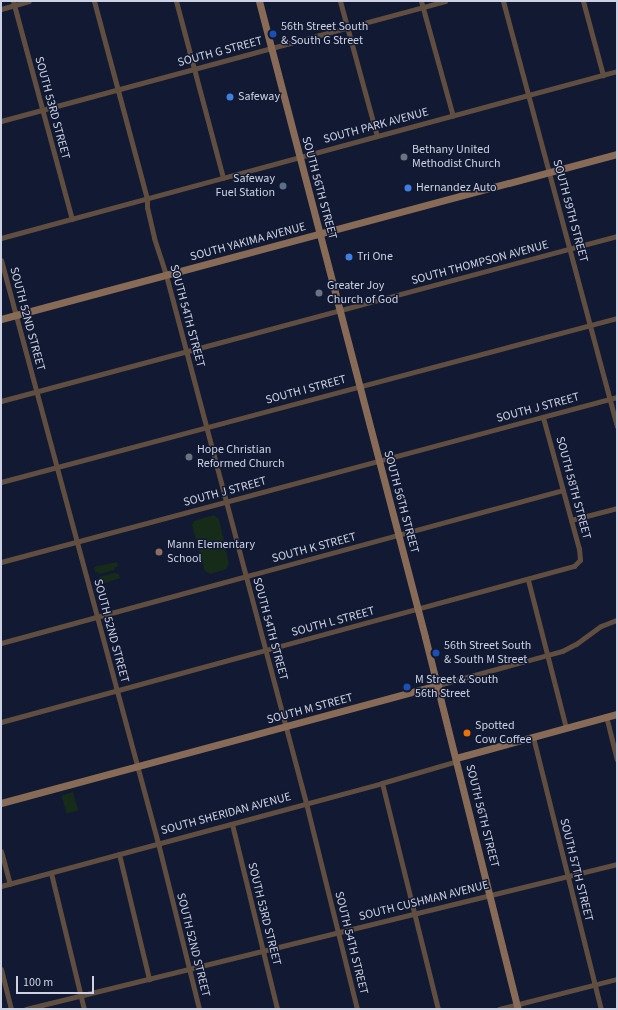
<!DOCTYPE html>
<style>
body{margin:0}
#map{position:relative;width:618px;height:1010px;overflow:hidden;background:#121932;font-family:"Source Sans 3",sans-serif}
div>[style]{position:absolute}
.green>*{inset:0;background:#162c19;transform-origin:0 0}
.street>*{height:5px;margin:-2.5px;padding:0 2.5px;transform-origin:2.5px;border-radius:2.5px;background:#604e41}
.secondary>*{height:7px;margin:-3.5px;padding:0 3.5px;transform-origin:3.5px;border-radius:3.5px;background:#876b56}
.dots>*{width:11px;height:11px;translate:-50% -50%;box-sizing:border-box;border:2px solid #121932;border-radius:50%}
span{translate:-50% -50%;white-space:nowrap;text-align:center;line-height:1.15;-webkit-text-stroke:3px #121932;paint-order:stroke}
.poi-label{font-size:12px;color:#ccd2e3}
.left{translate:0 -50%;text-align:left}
.right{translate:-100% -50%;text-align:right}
.street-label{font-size:12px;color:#ccd2e3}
.frame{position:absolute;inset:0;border:2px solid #ccd2e3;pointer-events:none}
.scale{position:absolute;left:16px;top:976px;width:78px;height:18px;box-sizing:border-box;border:2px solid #ccd2e3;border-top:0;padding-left:5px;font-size:12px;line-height:14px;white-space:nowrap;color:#ccd2e3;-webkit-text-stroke:3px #121932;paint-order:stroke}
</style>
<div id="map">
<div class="green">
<div style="clip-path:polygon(214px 515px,219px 519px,229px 564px,226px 569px,210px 574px,205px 571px,192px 525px,194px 521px)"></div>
<div style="clip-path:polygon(117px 562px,118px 566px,114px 568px,114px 570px,99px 574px,98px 572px,95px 572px,94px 567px)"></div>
<div style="clip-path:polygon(115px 573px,119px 574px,120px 578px,99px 585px,97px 580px,100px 579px,99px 577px)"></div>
<div style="left:73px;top:792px;width:19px;height:12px;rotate:74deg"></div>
</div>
<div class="street">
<div style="left:13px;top:1px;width:226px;rotate:74.9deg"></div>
<div style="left:94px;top:1px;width:205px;rotate:75deg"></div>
<div style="left:147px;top:199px;width:8px;rotate:90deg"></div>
<div style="left:147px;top:207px;width:32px;rotate:77deg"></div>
<div style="left:154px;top:238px;width:39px;rotate:72deg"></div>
<div style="left:166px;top:275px;width:546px;rotate:75.15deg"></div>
<div style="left:306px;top:803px;width:212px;rotate:76.1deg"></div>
<div style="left:176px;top:1px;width:183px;rotate:75.1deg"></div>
<div style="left:340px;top:1px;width:140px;rotate:74.7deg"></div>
<div style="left:421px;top:1px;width:119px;rotate:74.5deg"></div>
<div style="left:503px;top:1px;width:440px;rotate:75deg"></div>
<div style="left:583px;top:1px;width:77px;rotate:74.9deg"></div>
<div style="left:1px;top:9px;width:29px;rotate:-16deg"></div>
<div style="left:1px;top:121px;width:460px;rotate:-15.1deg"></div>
<div style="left:1px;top:238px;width:638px;rotate:-15.17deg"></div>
<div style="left:1px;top:260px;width:604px;rotate:74.93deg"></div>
<div style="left:158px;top:843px;width:171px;rotate:76.1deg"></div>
<div style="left:1px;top:401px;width:638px;rotate:-15deg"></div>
<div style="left:1px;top:482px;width:637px;rotate:-14.91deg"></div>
<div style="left:571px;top:520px;width:48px;rotate:-14.6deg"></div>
<div style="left:1px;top:562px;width:638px;rotate:-15deg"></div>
<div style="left:528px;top:580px;width:153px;rotate:75.6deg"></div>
<div style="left:1px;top:643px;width:582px;rotate:-15.23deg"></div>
<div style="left:438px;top:685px;width:129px;rotate:-15.3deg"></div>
<div style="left:562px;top:651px;width:16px;rotate:-27deg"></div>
<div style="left:576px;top:644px;width:31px;rotate:-36deg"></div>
<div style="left:601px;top:626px;width:17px;rotate:-21deg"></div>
<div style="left:606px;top:716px;width:45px;rotate:76deg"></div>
<div style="left:1px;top:722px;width:594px;rotate:-15.23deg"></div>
<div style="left:574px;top:566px;width:8px;rotate:-45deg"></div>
<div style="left:580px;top:560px;width:11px;rotate:-95deg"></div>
<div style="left:579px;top:549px;width:137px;rotate:-105.3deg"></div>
<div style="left:533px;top:737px;width:280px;rotate:76deg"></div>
<div style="left:382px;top:783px;width:233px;rotate:76.1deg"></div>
<div style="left:232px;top:824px;width:190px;rotate:76.3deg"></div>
<div style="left:1px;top:851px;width:34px;rotate:75deg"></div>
<div style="left:119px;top:854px;width:129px;rotate:76.5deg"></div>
<div style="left:51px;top:873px;width:140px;rotate:76.4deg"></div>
<div style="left:1px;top:886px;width:395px;rotate:-15.1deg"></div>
<div style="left:382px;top:783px;width:78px;rotate:-16.3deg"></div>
<div style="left:1px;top:969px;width:41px;rotate:76deg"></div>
<div style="left:26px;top:1009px;width:609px;rotate:-13.79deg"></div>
<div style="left:499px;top:1009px;width:122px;rotate:-14.3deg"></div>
</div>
<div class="secondary">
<div style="left:259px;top:1px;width:657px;rotate:75.37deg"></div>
<div style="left:425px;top:637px;width:383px;rotate:76deg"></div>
<div style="left:1px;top:319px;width:638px;rotate:-15deg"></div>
<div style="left:456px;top:758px;width:167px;rotate:-15.3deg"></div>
<div style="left:1px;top:803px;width:453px;rotate:-15.1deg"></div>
</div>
<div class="dots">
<div style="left:273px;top:34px;background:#1a4fb4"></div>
<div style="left:230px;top:97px;background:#3f7fe0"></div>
<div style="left:404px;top:157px;background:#6b7280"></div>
<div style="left:283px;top:186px;background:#5c6f8a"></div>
<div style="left:408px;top:188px;background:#3f7fe0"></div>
<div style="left:349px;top:257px;background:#3f7fe0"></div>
<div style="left:319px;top:293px;background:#6b7280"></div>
<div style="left:189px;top:457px;background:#6b7280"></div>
<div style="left:159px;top:552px;background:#8d6e63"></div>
<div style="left:436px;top:653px;background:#1a4fb4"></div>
<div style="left:407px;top:687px;background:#1a4fb4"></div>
<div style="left:467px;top:733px;background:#e8710a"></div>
</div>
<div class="poi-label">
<span class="left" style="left:281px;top:34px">56th Street South<br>&amp; South G Street</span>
<span class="left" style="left:238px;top:97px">Safeway</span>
<span class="left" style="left:412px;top:157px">Bethany United<br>Methodist Church</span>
<span class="right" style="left:275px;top:186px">Safeway<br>Fuel Station</span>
<span class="left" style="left:416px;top:188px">Hernandez Auto</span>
<span class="left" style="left:357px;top:257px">Tri One</span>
<span class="left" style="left:327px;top:293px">Greater Joy<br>Church of God</span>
<span class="left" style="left:197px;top:457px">Hope Christian<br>Reformed Church</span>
<span class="left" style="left:167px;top:552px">Mann Elementary<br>School</span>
<span class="left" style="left:444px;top:653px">56th Street South<br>&amp; South M Street</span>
<span class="left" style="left:415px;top:687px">M Street &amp; South<br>56th Street</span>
<span class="left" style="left:475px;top:733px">Spotted<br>Cow Coffee</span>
</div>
<div class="street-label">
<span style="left:220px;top:52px;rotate:-15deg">SOUTH G STREET</span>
<span style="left:52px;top:108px;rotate:75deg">SOUTH 53RD STREET</span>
<span style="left:376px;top:126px;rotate:-15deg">SOUTH PARK AVENUE</span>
<span style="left:319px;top:188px;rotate:75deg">SOUTH 56TH STREET</span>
<span style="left:570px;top:211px;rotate:75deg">SOUTH 59TH STREET</span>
<span style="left:248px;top:242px;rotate:-15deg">SOUTH YAKIMA AVENUE</span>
<span style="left:480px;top:263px;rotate:-15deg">SOUTH THOMPSON AVENUE</span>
<span style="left:187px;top:316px;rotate:75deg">SOUTH 54TH STREET</span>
<span style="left:27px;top:319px;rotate:75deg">SOUTH 52ND STREET</span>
<span style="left:306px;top:390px;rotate:-15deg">SOUTH I STREET</span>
<span style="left:538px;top:408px;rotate:-15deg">SOUTH J STREET</span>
<span style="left:573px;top:488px;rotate:75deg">SOUTH 58TH STREET</span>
<span style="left:225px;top:492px;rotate:-15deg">SOUTH J STREET</span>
<span style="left:401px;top:502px;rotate:75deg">SOUTH 56TH STREET</span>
<span style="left:314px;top:548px;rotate:-15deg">SOUTH K STREET</span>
<span style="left:333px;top:622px;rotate:-15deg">SOUTH L STREET</span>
<span style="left:270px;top:629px;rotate:75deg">SOUTH 54TH STREET</span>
<span style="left:111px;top:631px;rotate:75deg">SOUTH 52ND STREET</span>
<span style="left:310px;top:709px;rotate:-15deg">SOUTH M STREET</span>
<span style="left:226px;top:814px;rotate:-15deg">SOUTH SHERIDAN AVENUE</span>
<span style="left:482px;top:816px;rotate:76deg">SOUTH 56TH STREET</span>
<span style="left:576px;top:870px;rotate:76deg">SOUTH 57TH STREET</span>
<span style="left:424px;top:901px;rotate:-14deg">SOUTH CUSHMAN AVENUE</span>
<span style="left:264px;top:914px;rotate:76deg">SOUTH 53RD STREET</span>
<span style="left:351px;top:943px;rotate:76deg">SOUTH 54TH STREET</span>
<span style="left:193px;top:945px;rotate:76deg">SOUTH 52ND STREET</span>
</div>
<div class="frame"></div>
<div class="scale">100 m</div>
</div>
